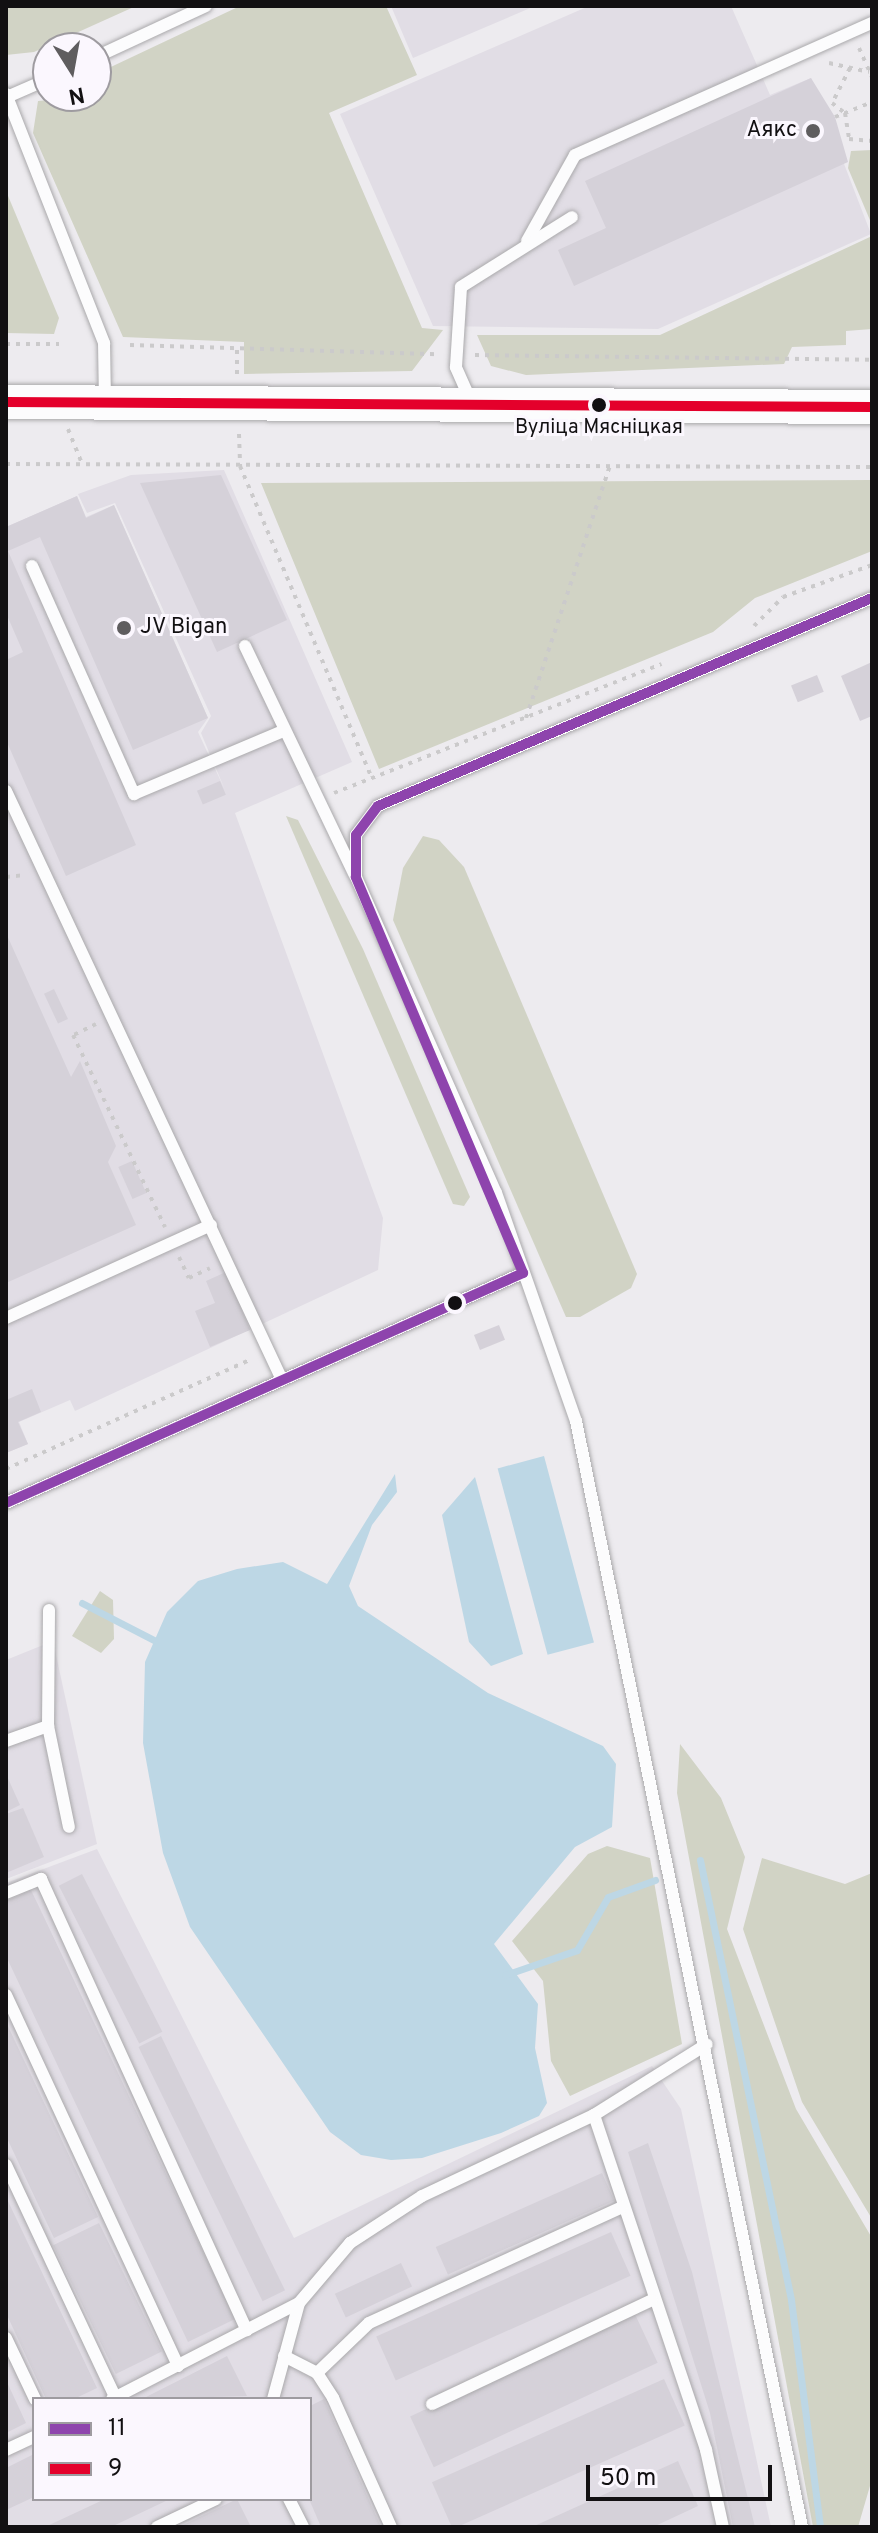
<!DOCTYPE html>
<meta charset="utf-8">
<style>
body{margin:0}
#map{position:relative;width:878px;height:2533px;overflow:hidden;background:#edebef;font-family:Overpass,sans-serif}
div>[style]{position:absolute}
.built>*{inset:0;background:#e1dde5}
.green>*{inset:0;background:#d1d3c5}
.water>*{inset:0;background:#bdd7e5;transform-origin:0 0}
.stream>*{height:7px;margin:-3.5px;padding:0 3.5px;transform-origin:3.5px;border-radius:3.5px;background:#bdd7e5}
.building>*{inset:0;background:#d5d1d9;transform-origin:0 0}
.path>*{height:4px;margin-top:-2px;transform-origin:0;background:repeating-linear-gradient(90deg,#cbcacb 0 4px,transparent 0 10px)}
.roads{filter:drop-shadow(0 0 2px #aaa9ab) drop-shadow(0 0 2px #aaa9ab)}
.lane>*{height:12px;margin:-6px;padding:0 6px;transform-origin:6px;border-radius:6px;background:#fcfcfd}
.secondary>*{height:34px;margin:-17px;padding:0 17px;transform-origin:17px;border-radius:17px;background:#fcfcfd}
.bus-1>*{height:10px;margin:-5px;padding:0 5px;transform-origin:5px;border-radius:5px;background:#8e44ad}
.bus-2>*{height:10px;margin:-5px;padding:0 5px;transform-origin:5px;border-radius:5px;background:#e4002b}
.dots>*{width:22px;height:22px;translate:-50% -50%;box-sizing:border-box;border:4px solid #fbf7fe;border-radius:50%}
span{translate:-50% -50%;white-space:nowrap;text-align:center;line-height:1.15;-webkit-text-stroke:6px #fbf7fe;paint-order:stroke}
.bus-label{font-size:20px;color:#121012}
.poi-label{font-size:22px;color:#121012}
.right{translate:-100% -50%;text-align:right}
.left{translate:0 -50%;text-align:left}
.frame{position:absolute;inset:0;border:8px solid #121012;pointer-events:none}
.legend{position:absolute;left:32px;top:2397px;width:280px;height:104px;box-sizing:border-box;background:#fbf7fe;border:2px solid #9e9ba0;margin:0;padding:10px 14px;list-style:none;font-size:24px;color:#121012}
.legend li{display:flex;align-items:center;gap:16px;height:40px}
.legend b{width:40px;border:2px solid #9e9ba0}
.north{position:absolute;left:32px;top:32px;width:80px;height:80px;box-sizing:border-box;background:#fbf7fe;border:2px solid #9e9ba0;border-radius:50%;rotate:169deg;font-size:22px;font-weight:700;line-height:32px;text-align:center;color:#121012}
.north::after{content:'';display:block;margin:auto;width:28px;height:36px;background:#5f5d5f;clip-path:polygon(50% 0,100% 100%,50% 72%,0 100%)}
.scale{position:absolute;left:586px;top:2465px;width:186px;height:36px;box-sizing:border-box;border:4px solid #121012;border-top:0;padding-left:10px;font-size:24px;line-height:28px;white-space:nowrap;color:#121012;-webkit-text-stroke:6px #fbf7fe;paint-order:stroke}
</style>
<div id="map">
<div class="built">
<div style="clip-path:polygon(391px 6px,535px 6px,413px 58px)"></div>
<div style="clip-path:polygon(589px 6px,731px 6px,770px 95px,811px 78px,871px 234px,658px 329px,433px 326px,340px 114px)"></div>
<div style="clip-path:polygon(224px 470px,352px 762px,235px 813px,383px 1218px,378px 1270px,75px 1411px,70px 1400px,19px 1422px,28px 1444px,6px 1453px,6px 527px,77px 496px,86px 517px,114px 505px,208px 718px,198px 732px,225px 790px,201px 733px,211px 716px,115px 503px,87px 513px,78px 494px,131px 475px)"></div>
<div style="clip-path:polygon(53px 1641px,97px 1844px,6px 1879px,6px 1660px)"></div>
<div style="clip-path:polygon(evenodd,97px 1849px,294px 2238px,652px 2066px,681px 2109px,771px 2527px,6px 2527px,6px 1883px,97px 1849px,34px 2399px,310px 2399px,310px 2499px,34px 2499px,34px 2399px)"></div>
</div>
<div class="green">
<div style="clip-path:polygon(6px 6px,136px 6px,34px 52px,6px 55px)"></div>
<div style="clip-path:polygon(240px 6px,386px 6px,417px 75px,329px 113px,422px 328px,443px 330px,412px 371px,244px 374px,244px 342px,123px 337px,33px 133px,38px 101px,96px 96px,96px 74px)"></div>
<div style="clip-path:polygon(872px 150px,872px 225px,848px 168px,851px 151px)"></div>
<div style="clip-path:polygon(6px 191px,59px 318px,54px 334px,6px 333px)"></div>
<div style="clip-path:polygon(872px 236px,872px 329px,846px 331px,846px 345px,792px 347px,784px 364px,526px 375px,491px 366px,477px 335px,660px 335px)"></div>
<div style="clip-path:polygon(872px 480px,872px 551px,755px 598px,713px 632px,379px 769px,261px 483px)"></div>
<div style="clip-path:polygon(286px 816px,298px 820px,363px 949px,470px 1197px,464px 1206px,453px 1204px)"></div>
<div style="clip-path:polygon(423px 836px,439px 840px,464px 867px,637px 1274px,631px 1288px,580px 1317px,566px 1317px,393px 920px,403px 868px)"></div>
<div style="clip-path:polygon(100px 1591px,113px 1600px,114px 1639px,101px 1653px,72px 1636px)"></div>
<div style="clip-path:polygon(680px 1744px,721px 1798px,745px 1857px,727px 1929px,796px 2109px,872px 2238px,872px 2479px,858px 2527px,813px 2527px,677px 1793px)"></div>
<div style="clip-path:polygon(607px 1846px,650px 1858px,682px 2044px,570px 2096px,551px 2061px,543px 1981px,512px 1941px,588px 1854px)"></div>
<div style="clip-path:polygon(762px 1858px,845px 1884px,872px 1873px,872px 2219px,802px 2102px,743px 1929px)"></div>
</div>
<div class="water">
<div style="left:544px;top:1456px;width:193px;height:48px;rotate:75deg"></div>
<div style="clip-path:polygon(395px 1474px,397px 1492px,372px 1525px,349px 1586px,358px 1606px,488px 1693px,603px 1746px,616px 1764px,612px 1827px,575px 1847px,494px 1944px,538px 2004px,535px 2048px,547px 2103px,539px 2116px,501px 2133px,422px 2158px,391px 2160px,361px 2155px,330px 2132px,190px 1927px,163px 1853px,143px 1743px,145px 1662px,167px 1612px,198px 1581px,237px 1569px,283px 1562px,327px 1584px)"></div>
<div style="clip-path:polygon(475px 1477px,523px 1654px,491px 1666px,469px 1642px,442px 1515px)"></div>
</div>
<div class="stream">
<div style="left:82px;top:1603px;width:81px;rotate:27.2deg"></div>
<div style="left:700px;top:1860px;width:449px;rotate:78.3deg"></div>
<div style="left:791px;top:2300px;width:229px;rotate:82.7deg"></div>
<div style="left:505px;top:1975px;width:76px;rotate:-19.1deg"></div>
<div style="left:577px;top:1950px;width:61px;rotate:-59.7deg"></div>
<div style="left:608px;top:1897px;width:50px;rotate:-19.9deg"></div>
</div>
<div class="building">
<div style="clip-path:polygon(811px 78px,835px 117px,848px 162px,574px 286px,558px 250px,606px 228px,585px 181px)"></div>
<div style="clip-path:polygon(221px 475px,287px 620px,217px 652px,140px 483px)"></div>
<div style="clip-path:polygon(77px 496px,86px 518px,114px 505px,208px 718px,133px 750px,40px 537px,8px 551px,136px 845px,66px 876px,6px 740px,6px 660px,23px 652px,6px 613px,6px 527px)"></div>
<div style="clip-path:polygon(872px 662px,872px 716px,860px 721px,841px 676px)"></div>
<div style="left:817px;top:675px;width:18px;height:28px;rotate:68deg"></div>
<div style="left:220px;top:781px;width:15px;height:25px;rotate:67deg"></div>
<div style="clip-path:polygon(6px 933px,71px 1077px,80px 1061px,116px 1146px,108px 1162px,136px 1225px,6px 1283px)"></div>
<div style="left:54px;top:989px;width:33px;height:11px;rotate:65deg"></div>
<div style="left:132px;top:1161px;width:35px;height:15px;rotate:66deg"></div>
<div style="clip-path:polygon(226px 1272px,250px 1330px,210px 1347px,195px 1311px,215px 1303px,206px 1281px)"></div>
<div style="left:499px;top:1325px;width:16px;height:27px;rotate:68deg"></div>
<div style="clip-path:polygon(32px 1389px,41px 1412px,18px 1422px,28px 1444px,6px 1453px,6px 1400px)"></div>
<div style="clip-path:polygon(6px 1774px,20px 1805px,6px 1812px)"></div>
<div style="clip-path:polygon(23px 1808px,44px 1857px,6px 1873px,6px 1814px)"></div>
<div style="left:82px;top:1874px;width:177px;height:26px;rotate:63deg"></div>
<div style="clip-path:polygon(31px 1890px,235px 2319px,188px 2342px,6px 1956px,6px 1901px)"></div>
<div style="clip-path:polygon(6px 2022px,98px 2217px,54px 2238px,6px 2136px)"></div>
<div style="left:161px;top:2036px;width:283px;height:25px;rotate:64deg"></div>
<div style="clip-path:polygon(648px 2143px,692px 2272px,755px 2527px,733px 2527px,710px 2413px,628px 2152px)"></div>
<div style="left:602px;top:2173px;width:30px;height:182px;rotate:66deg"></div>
<div style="clip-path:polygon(6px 2197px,97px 2388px,74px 2399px,46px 2399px,6px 2313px)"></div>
<div style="left:99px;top:2223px;width:143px;height:51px;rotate:64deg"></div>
<div style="left:611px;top:2232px;width:48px;height:257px;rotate:66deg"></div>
<div style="left:401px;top:2263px;width:26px;height:73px;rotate:65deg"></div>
<div style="left:634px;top:2312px;width:56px;height:247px;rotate:65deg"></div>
<div style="clip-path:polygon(227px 2356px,247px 2396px,142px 2399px)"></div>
<div style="left:664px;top:2379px;width:51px;height:254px;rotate:66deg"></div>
<div style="clip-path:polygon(6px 2380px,26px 2423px,6px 2433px)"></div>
<div style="clip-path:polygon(324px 2399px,381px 2527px,321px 2527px,309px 2499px,310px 2406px)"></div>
<div style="clip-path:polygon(34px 2454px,34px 2497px,6px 2510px,6px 2468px)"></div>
<div style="clip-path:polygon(678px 2461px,698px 2506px,653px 2527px,532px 2527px)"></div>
<div style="clip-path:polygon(105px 2499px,170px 2499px,111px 2527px,45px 2527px)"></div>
<div style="clip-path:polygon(237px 2499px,251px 2527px,179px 2527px)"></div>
</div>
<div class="path">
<div style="left:859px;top:48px;width:32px;rotate:66deg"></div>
<div style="left:829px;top:63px;width:41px;rotate:12.7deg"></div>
<div style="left:850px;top:68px;width:39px;rotate:117deg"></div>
<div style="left:832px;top:103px;width:16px;rotate:38deg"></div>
<div style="left:845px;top:113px;width:26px;rotate:81deg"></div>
<div style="left:849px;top:139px;width:23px;rotate:5deg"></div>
<div style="left:835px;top:117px;width:40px;rotate:-22deg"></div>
<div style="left:6px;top:344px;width:53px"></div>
<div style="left:130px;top:345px;width:308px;rotate:1.7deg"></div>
<div style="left:475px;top:355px;width:397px;rotate:0.7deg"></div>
<div style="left:237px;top:374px;width:26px;rotate:-90deg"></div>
<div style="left:68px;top:429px;width:38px;rotate:68deg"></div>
<div style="left:239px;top:434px;width:32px;rotate:88deg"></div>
<div style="left:240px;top:466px;width:340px;rotate:67.1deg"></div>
<div style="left:6px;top:464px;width:866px;rotate:0.2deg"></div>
<div style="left:754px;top:626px;width:41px;rotate:-45deg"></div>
<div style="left:783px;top:597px;width:95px;rotate:-19.8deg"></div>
<div style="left:526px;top:718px;width:266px;rotate:-71.6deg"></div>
<div style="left:334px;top:793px;width:352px;rotate:-21.5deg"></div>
<div style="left:6px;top:877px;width:18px;rotate:-6deg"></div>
<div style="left:96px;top:1024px;width:25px;rotate:154deg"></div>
<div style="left:73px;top:1035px;width:213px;rotate:64.4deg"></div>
<div style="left:179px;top:1257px;width:23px;rotate:65deg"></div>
<div style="left:189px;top:1278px;width:23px;rotate:-25deg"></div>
<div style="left:6px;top:1469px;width:269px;rotate:-24.1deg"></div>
</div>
<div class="roads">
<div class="lane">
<div style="left:96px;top:57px;width:121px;rotate:-24.9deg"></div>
<div style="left:6px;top:94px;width:268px;rotate:68.5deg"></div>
<div style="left:104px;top:343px;width:58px;rotate:89deg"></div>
<div style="left:7px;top:97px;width:45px;rotate:-23.7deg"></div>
<div style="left:527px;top:241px;width:98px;rotate:-60.8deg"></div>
<div style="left:575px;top:155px;width:325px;rotate:-24deg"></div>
<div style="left:470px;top:399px;width:35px;rotate:-114deg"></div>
<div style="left:456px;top:367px;width:80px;rotate:-86.4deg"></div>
<div style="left:461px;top:287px;width:131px;rotate:-32.2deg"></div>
<div style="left:32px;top:566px;width:250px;rotate:65.9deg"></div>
<div style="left:134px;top:794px;width:162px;rotate:-22.9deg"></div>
<div style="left:245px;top:646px;width:253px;rotate:64.4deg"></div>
<div style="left:6px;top:791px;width:650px;rotate:64.89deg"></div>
<div style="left:6px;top:1318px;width:225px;rotate:-24.4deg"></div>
<div style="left:6px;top:1503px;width:566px;rotate:-23.98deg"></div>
<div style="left:48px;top:1726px;width:103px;rotate:78.3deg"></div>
<div style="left:6px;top:1741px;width:45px;rotate:-19.7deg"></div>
<div style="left:48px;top:1726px;width:116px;rotate:-89.5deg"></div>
<div style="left:6px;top:1893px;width:38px;rotate:-22deg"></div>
<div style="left:41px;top:1879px;width:496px;rotate:65.5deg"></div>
<div style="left:6px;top:1995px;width:409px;rotate:65.1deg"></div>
<div style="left:594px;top:2115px;width:353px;rotate:71.5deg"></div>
<div style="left:706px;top:2450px;width:79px;rotate:77.6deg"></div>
<div style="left:6px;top:2165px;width:256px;rotate:64.8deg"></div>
<div style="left:6px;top:2338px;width:68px;rotate:64.6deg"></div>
<div style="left:284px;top:2356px;width:37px;rotate:27deg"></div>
<div style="left:317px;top:2373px;width:30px;rotate:57deg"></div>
<div style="left:333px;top:2398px;width:141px;rotate:65.8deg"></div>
<div style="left:317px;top:2373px;width:72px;rotate:-43.9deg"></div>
<div style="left:369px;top:2323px;width:278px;rotate:-24.6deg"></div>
<div style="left:112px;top:2399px;width:210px;rotate:-27.2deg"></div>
<div style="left:273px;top:2399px;width:99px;rotate:-74.8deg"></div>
<div style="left:299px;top:2303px;width:79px;rotate:-49.6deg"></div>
<div style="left:350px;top:2243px;width:86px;rotate:-33.1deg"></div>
<div style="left:422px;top:2196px;width:190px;rotate:-25.2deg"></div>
<div style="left:594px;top:2115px;width:133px;rotate:-32.1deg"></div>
<div style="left:432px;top:2404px;width:243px;rotate:-25.3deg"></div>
<div style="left:6px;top:2450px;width:31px;rotate:-25deg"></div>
<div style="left:289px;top:2499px;width:31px;rotate:63deg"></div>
<div style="left:157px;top:2527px;width:65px;rotate:-25.4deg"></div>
<div style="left:802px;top:2527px;width:1129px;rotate:-101.55deg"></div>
<div style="left:576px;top:1421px;width:242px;rotate:-109.3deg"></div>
<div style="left:496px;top:1193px;width:346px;rotate:-113.9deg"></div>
<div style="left:356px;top:877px;width:42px;rotate:-90deg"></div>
<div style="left:356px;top:835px;width:36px;rotate:-53deg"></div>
<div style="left:378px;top:806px;width:536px;rotate:-22.83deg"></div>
</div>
<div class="secondary">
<div style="left:6px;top:402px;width:866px;rotate:0.33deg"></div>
</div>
</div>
<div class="bus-1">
<div style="left:523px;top:1273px;width:430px;rotate:-112.9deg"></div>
<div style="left:356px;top:877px;width:42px;rotate:-90deg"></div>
<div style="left:356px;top:835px;width:36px;rotate:-53deg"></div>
<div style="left:378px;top:806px;width:536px;rotate:-22.83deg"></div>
<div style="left:6px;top:1503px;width:566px;rotate:-23.98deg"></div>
</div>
<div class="bus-2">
<div style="left:6px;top:402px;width:866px;rotate:0.33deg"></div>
</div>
<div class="dots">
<div style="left:813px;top:131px;background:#5f5d5f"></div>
<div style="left:599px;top:405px;background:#121012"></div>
<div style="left:124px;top:628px;background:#5f5d5f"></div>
<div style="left:455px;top:1303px;background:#121012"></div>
</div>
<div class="bus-label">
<span style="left:599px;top:428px">Вуліца Мясніцкая</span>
</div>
<div class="poi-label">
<span class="right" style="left:797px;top:131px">Аякс</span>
<span class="left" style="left:140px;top:628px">JV Bigan</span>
</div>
<div class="frame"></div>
<ul class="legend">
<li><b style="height:10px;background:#8e44ad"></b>11</li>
<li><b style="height:10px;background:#e4002b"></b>9</li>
</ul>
<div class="north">N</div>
<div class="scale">50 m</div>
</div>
